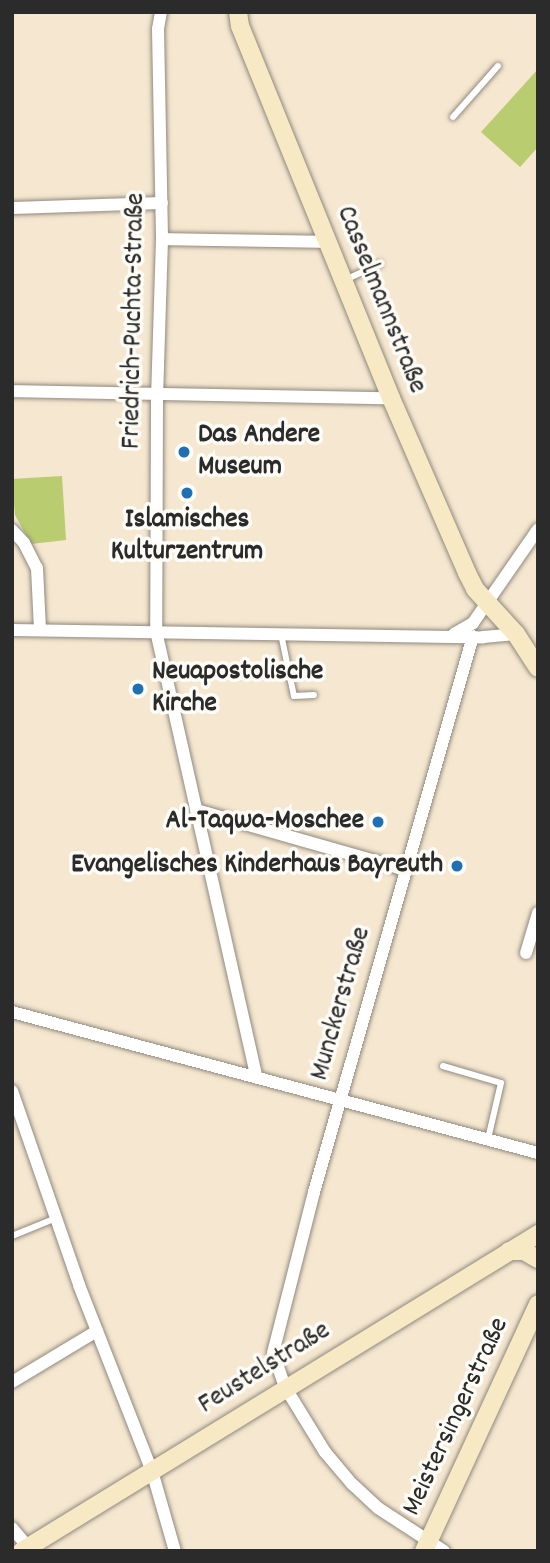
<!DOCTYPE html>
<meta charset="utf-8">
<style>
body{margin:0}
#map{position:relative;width:550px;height:1563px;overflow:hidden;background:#f5e7d0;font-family:Dekko,sans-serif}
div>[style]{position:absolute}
.green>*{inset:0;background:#b9cc70}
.roads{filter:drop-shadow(0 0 2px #90897e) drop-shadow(0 0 2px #90897e)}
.lane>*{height:6px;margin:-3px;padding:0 3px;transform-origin:3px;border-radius:3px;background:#fff}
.street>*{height:12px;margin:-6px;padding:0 6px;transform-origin:6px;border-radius:6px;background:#fff}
.secondary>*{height:18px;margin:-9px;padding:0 9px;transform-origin:9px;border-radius:9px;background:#f7e9c3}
.dots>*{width:19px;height:19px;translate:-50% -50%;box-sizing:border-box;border:4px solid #fdfcf7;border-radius:50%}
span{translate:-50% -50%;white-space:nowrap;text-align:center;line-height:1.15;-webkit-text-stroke:7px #fdfcf7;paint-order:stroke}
.street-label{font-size:28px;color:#2b2b2b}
.poi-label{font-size:28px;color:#2b2b2b;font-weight:700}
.left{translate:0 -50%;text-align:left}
.right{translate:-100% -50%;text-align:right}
.frame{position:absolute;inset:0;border:14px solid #2b2b2b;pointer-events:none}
</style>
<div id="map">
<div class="green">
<div style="clip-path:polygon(538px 69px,538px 147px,520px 167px,481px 132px)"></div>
<div style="clip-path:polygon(62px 476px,66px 540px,31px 544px,15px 515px,12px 479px)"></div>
</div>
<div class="roads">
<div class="lane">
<div style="left:453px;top:117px;width:68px;rotate:-48.6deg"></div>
<div style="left:345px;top:280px;width:38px;rotate:-25deg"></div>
<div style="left:281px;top:634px;width:63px;rotate:78.2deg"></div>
<div style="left:294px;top:696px;width:20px;rotate:-3deg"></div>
<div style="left:443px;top:1066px;width:60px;rotate:16.3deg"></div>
<div style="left:501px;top:1083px;width:57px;rotate:103.1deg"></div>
<div style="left:12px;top:1236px;width:48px;rotate:-22.2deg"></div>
</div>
<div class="street">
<div style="left:161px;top:12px;width:17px;rotate:100deg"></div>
<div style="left:158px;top:29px;width:210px;rotate:88.9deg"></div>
<div style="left:162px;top:239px;width:162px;rotate:91.8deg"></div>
<div style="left:157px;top:401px;width:230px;rotate:90.2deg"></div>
<div style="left:156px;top:631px;width:456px;rotate:77.3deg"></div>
<div style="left:12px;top:208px;width:150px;rotate:-1.9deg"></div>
<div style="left:162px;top:239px;width:166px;rotate:1deg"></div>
<div style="left:12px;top:391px;width:379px;rotate:1.1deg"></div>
<div style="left:12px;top:530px;width:18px;rotate:47deg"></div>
<div style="left:24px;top:543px;width:28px;rotate:63deg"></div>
<div style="left:37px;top:568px;width:61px;rotate:87.2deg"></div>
<div style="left:12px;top:630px;width:471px;rotate:0.9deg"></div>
<div style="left:483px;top:637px;width:33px;rotate:-5deg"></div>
<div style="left:454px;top:634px;width:22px;rotate:-30deg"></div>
<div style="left:473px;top:623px;width:114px;rotate:-55.3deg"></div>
<div style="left:196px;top:810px;width:218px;rotate:15.9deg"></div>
<div style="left:526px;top:953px;width:42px;rotate:-73.3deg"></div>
<div style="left:12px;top:1012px;width:545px;rotate:15.01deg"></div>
<div style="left:12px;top:1091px;width:205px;rotate:70.9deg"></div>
<div style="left:79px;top:1285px;width:200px;rotate:68.6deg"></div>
<div style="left:152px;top:1471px;width:83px;rotate:74deg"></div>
<div style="left:12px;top:1382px;width:99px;rotate:-31deg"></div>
<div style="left:12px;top:1528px;width:23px;rotate:50deg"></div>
<div style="left:444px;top:1551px;width:79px;rotate:-146.9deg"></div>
<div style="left:378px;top:1508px;width:35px;rotate:-137deg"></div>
<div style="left:352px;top:1484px;width:42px;rotate:-130.2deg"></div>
<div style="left:325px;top:1452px;width:76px;rotate:-121.6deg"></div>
<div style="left:285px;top:1387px;width:36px;rotate:-109deg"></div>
<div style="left:273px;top:1353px;width:166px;rotate:-75.7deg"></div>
<div style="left:314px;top:1192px;width:578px;rotate:-74.04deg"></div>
</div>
<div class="secondary">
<div style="left:238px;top:12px;width:14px;rotate:82deg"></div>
<div style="left:240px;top:26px;width:401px;rotate:67.9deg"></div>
<div style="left:391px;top:398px;width:191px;rotate:66.5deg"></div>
<div style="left:467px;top:573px;width:18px;rotate:63deg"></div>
<div style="left:475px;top:589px;width:61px;rotate:47.7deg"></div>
<div style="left:516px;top:634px;width:40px;rotate:57.1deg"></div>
<div style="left:509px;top:1251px;width:15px"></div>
<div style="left:524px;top:1251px;width:16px;rotate:30deg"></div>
<div style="left:22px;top:1551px;width:606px;rotate:-31.56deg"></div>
<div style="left:424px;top:1551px;width:272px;rotate:-65.2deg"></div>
</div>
</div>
<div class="dots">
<div style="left:184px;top:452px;background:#1f6fb2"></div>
<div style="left:187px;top:493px;background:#1f6fb2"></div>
<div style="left:138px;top:689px;background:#1f6fb2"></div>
<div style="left:378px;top:822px;background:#1f6fb2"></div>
<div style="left:457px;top:866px;background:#1f6fb2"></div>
</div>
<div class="street-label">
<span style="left:380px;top:300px;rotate:68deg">Casselmannstraße</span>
<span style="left:135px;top:321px;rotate:-89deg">Friedrich-Puchta-Straße</span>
<span style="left:342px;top:1004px;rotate:-74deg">Munckerstraße</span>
<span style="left:265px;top:1369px;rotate:-32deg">Feustelstraße</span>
<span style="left:457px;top:1417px;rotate:-65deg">Meistersingerstraße</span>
</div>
<div class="poi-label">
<span class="left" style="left:198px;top:452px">Das Andere<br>Museum</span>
<span style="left:187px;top:537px">Islamisches<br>Kulturzentrum</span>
<span class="left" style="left:152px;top:689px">Neuapostolische<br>Kirche</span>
<span class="right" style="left:364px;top:822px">Al-Taqwa-Moschee</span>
<span class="right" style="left:443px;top:866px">Evangelisches Kinderhaus Bayreuth</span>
</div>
<div class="frame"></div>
</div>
